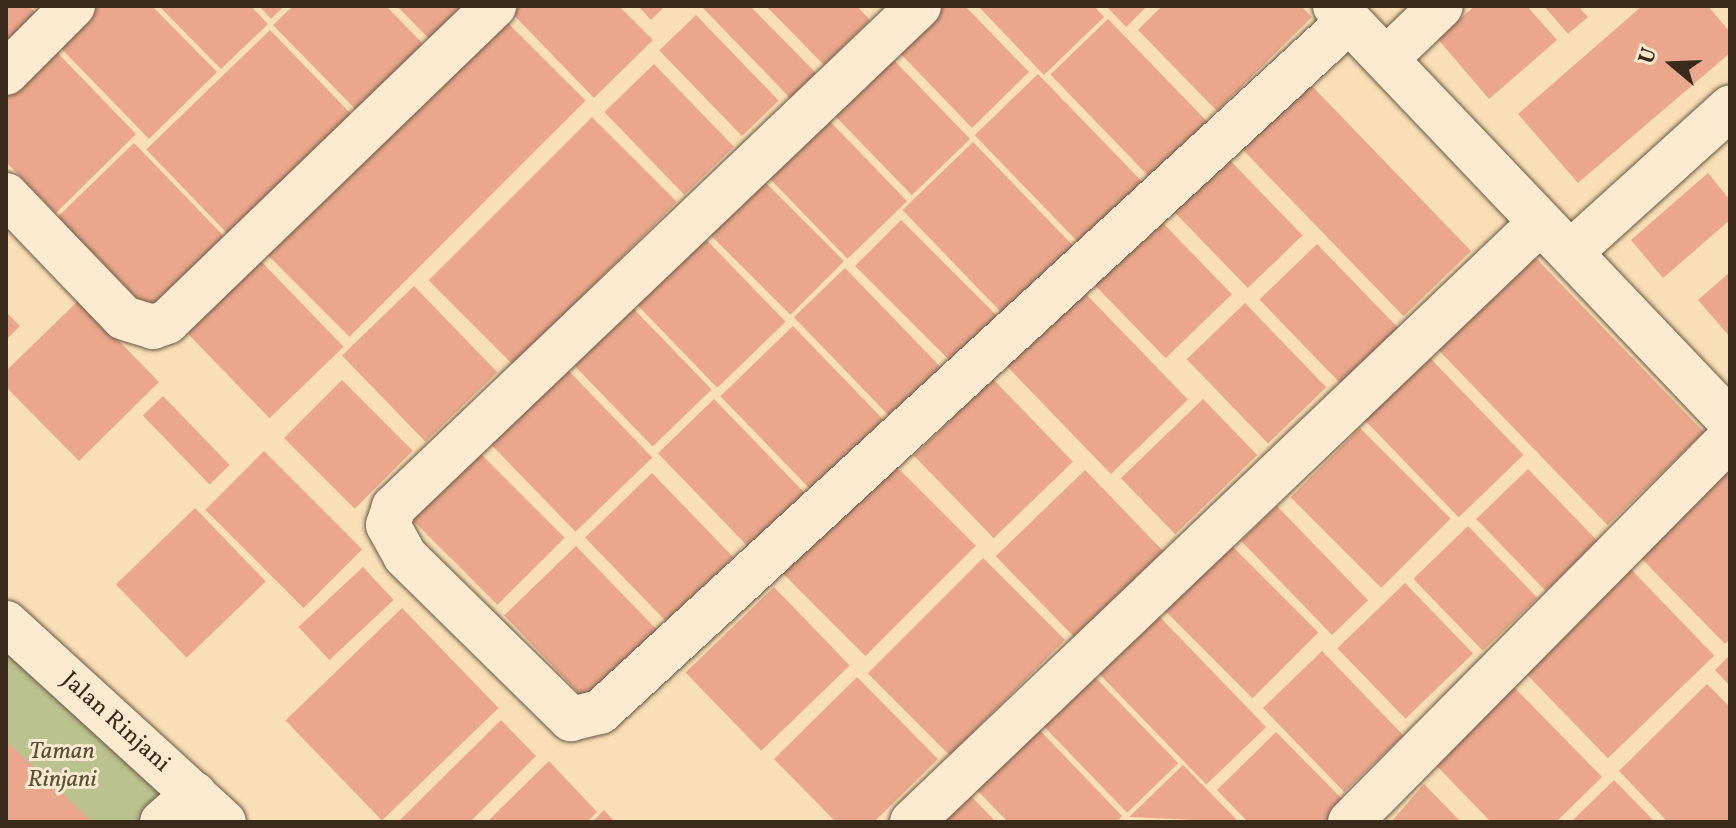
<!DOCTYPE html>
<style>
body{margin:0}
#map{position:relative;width:1736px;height:828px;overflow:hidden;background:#f9dfb7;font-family:Vollkorn,serif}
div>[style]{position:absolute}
.green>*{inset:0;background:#bac290}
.building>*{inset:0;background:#eaa78e;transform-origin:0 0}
.roads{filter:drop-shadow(0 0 2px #695741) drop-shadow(0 0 2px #695741)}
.minor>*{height:44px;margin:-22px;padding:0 22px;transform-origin:22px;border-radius:22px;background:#fbead0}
.tertiary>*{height:44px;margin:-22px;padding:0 22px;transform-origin:22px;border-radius:22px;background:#fbead0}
span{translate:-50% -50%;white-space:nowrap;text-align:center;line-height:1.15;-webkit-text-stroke:6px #fbead0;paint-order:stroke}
.street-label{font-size:24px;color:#392a1a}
.park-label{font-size:24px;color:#595038;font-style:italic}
.frame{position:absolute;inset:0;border:8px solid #392a1a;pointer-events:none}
.north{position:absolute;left:1632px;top:24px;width:80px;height:80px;-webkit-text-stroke:6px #fbead0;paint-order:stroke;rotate:289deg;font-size:22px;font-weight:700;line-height:32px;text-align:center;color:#392a1a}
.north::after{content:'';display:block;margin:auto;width:28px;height:36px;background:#392a1a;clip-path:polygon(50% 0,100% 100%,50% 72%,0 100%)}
</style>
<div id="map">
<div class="green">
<div style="clip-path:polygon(6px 641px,206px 822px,6px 822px)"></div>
</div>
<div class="building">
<div style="clip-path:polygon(6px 6px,29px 6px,45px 22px,6px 61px)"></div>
<div style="clip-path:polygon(88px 6px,152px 6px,217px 72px,149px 139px,53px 40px)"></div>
<div style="clip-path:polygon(159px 6px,251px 6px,268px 24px,221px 69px)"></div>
<div style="clip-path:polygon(259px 6px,284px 6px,271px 19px)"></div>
<div style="clip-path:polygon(293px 6px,386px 6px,431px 52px,364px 118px,273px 25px)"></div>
<div style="clip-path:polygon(397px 6px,477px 6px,436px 46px)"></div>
<div style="clip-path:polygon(513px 6px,619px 6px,653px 40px,594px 98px,509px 10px)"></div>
<div style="clip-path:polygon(638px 6px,665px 6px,651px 20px)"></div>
<div style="clip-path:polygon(701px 6px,750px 6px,816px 73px,790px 98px)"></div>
<div style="clip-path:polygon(766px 6px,857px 6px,870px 20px,824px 65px)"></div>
<div style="clip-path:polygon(943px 6px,965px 6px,1029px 72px,972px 128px,898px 51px)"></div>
<div style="clip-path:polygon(978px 6px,1094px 6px,1104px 17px,1044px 75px)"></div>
<div style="clip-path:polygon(1106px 6px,1147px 6px,1126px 27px)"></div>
<div style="clip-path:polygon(1162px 6px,1301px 6px,1312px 17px,1217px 111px,1138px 30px)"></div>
<div style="clip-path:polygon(1475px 6px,1527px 6px,1557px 40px,1489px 99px,1437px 38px)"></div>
<div style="clip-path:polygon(1544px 6px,1578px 6px,1588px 17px,1568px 34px)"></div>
<div style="clip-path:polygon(1642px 6px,1708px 6px,1730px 32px,1730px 53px,1578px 183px,1518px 114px)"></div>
<div style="left:500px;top:15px;width:121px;height:334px;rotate:45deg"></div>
<div style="left:696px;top:15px;width:119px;height:51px;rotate:46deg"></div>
<div style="left:1108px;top:19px;width:153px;height:80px;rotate:46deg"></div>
<div style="left:270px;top:30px;width:124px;height:172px;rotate:46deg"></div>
<div style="clip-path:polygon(51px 46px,136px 134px,56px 213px,6px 162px,6px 90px)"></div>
<div style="left:886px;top:52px;width:121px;height:81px;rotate:46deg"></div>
<div style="left:654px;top:64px;width:115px;height:69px;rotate:46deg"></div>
<div style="left:1038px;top:74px;width:160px;height:88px;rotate:46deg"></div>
<div style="left:1310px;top:84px;width:232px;height:94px;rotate:46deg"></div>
<div style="left:821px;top:112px;width:124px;height:83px;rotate:46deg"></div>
<div style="left:592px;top:117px;width:120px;height:231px;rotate:45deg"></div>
<div style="left:973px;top:142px;width:150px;height:98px;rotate:46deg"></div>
<div style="left:134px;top:143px;width:134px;height:106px;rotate:46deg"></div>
<div style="left:1224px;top:154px;width:113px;height:76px;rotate:46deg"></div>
<div style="left:755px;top:172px;width:126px;height:76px;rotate:45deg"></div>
<div style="clip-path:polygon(1708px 173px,1730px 200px,1730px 220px,1663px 278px,1631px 240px)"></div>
<div style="left:901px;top:220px;width:144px;height:65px;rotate:45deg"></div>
<div style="left:1161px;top:221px;width:102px;height:92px;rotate:46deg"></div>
<div style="left:696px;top:229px;width:129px;height:95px;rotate:46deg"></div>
<div style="left:1317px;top:244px;width:119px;height:80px;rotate:46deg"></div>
<div style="left:1531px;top:253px;width:249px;height:134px;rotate:46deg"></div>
<div style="left:254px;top:254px;width:129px;height:103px;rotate:46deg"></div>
<div style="left:845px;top:268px;width:148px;height:71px;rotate:46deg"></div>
<div style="clip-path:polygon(1730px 272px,1730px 337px,1698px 300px)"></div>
<div style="left:414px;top:286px;width:120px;height:100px;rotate:46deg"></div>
<div style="left:1083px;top:291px;width:151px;height:107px;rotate:46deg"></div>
<div style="clip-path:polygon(79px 300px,159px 382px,79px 461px,6px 387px,6px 371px)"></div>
<div style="left:1245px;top:303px;width:117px;height:81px;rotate:46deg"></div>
<div style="left:629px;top:304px;width:119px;height:82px;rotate:46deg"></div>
<div style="clip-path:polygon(6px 312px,20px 326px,6px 340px)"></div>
<div style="left:793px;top:326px;width:142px;height:101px;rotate:46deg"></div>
<div style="left:1429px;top:357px;width:136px;height:90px;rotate:46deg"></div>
<div style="left:567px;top:369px;width:123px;height:107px;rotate:46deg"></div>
<div style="left:993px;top:379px;width:115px;height:110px;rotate:46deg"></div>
<div style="left:342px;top:380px;width:100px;height:82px;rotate:45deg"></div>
<div style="left:163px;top:396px;width:96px;height:28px;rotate:46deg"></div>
<div style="left:714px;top:399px;width:132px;height:78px;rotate:46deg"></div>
<div style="left:1203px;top:399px;width:78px;height:114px;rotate:46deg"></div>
<div style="left:1360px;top:428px;width:128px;height:98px;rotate:45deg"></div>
<div style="left:477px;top:450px;width:124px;height:95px;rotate:45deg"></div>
<div style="left:264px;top:451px;width:139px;height:83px;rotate:45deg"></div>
<div style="left:893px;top:463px;width:117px;height:156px;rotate:45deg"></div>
<div style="clip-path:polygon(1730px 465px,1730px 639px,1725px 644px,1638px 555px)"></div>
<div style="left:1528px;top:469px;width:100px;height:72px;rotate:46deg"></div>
<div style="left:1085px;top:470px;width:115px;height:124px;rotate:46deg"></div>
<div style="left:652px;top:473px;width:117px;height:93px;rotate:46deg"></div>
<div style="left:1277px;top:506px;width:131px;height:50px;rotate:46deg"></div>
<div style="left:195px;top:508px;width:102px;height:110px;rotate:46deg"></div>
<div style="left:1468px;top:526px;width:100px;height:76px;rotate:46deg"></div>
<div style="left:1230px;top:544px;width:125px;height:93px;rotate:45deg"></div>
<div style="left:576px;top:546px;width:120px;height:100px;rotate:46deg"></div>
<div style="left:983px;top:558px;width:116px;height:163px;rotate:45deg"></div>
<div style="left:1624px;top:562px;width:130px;height:148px;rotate:46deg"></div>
<div style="left:363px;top:567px;width:45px;height:88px;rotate:47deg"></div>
<div style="left:1405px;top:583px;width:98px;height:94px;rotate:46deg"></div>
<div style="left:774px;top:587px;width:109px;height:123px;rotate:46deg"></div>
<div style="left:402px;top:608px;width:139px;height:162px;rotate:46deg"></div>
<div style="left:1157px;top:614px;width:157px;height:83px;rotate:46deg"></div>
<div style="left:1322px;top:651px;width:117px;height:82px;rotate:46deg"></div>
<div style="clip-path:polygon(1730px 655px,1730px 686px,1715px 670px)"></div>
<div style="left:1090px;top:672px;width:127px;height:71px;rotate:46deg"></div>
<div style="clip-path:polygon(857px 677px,938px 759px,874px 822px,836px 822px,774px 759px)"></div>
<div style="clip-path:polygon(1509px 682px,1602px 777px,1556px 822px,1491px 822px,1430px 759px)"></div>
<div style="clip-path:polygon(1707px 684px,1730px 707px,1730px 822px,1668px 822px,1619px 771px)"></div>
<div style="clip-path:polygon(501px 720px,536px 756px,470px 822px,398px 822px)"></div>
<div style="clip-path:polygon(1033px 723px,1122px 816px,1116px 822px,1008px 822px,972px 785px)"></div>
<div style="clip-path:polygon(1276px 732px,1350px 807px,1335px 822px,1248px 822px,1217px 790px)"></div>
<div style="clip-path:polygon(6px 741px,93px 822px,6px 822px)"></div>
<div style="clip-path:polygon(549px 761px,597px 812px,587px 822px,487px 822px)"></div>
<div style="clip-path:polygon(1183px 765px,1239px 822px,1129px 817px)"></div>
<div style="clip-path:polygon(1614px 780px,1655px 822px,1571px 822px)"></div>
<div style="clip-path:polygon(1424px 784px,1461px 822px,1391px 822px)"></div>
<div style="clip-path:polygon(964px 789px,996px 822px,930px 822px)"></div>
<div style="clip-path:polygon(604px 810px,615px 822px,592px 822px)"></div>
</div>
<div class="roads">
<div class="minor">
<div style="left:919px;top:6px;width:726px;rotate:136.34deg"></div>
<div style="left:394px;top:507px;width:19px;rotate:108deg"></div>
<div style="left:388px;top:525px;width:35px;rotate:61deg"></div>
<div style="left:405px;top:556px;width:233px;rotate:44.5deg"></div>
<div style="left:571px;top:719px;width:30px;rotate:-14deg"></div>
<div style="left:600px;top:712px;width:1019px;rotate:-42.69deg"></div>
<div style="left:1335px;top:6px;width:573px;rotate:46.41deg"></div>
<div style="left:1386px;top:59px;width:76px;rotate:-43.9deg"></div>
<div style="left:6px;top:73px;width:95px;rotate:-45deg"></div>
<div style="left:6px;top:195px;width:170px;rotate:46.2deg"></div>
<div style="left:124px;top:318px;width:30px;rotate:17deg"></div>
<div style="left:153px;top:327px;width:15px;rotate:-20deg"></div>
<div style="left:167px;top:322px;width:455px;rotate:-44deg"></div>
<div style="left:1571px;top:252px;width:215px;rotate:-42.2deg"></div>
<div style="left:162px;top:822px;width:43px;rotate:-41.2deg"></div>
<div style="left:912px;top:822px;width:869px;rotate:-43.65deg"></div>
<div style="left:1350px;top:822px;width:540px;rotate:-45.3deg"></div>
</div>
<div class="tertiary">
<div style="left:6px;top:623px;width:295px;rotate:42.4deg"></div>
</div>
</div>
<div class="street-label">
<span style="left:115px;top:723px;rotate:42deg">Jalan Rinjani</span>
</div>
<div class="park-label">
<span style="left:62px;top:767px">Taman<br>Rinjani</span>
</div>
<div class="frame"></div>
<div class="north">U</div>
</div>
